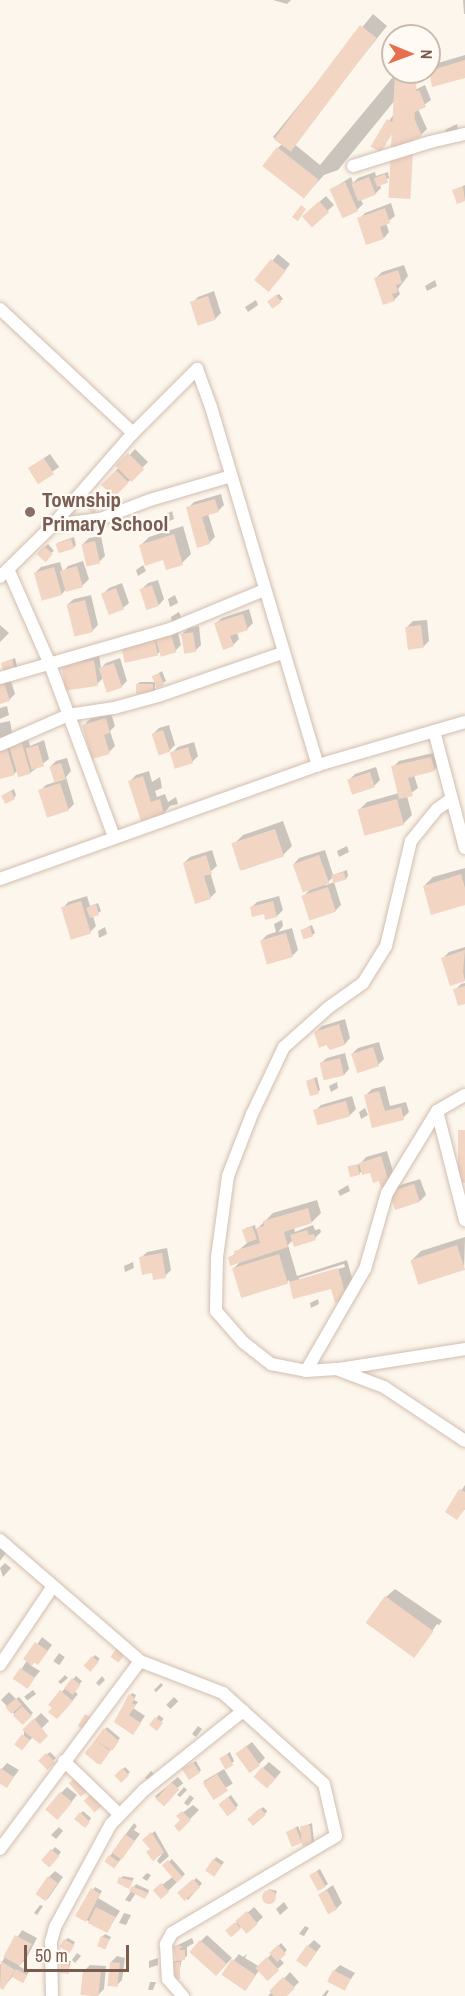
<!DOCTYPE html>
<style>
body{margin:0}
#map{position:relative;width:465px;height:1996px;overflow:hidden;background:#fdf6ec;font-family:"Archivo Narrow",sans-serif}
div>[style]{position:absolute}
.shadow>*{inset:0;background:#0003;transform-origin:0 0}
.building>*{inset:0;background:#f3d5c3;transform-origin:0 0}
.round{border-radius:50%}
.roads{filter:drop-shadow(0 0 2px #d1beb0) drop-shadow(0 0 2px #d1beb0)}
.minor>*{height:12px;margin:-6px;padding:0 6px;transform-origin:6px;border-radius:6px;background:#fff}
.dots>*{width:16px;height:16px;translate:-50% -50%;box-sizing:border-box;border:3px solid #fffaf3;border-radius:50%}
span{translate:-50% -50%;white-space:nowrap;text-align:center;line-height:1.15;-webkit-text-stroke:4.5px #fffaf3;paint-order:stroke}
.education-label{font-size:21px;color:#785e54;font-weight:700}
.left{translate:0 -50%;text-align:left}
.north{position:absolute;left:381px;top:24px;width:60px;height:60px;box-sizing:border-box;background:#fffaf3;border:2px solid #cabbb1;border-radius:50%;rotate:91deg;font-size:16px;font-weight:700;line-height:24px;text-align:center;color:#7a5c4d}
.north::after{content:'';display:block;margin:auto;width:21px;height:27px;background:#e76f51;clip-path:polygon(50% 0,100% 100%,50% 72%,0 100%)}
.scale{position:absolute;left:24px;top:1945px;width:105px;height:27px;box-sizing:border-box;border:3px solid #7a5c4d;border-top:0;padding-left:8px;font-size:18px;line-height:21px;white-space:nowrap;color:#7a5c4d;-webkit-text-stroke:4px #fffaf3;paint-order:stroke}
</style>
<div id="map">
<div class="shadow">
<div style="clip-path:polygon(273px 0,291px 0,287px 4px)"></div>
<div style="clip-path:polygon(463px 0,465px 0,465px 14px,464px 14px)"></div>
<div style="clip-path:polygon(373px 14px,387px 26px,293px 143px,320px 165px,397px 72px,418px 72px,338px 170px,324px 175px,304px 197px,278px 148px,282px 144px,273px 137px)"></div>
<div style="clip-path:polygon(465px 55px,465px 77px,429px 72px,438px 63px)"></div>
<div style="clip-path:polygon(425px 85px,431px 100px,418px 109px,427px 129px,421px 135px,398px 101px,404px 95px)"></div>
<div style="clip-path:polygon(394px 114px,402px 119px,384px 145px,371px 146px)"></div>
<div style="clip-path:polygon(457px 124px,458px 130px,447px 135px,445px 130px)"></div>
<div style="clip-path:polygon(402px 129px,406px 137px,398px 142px,394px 132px)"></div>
<div style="clip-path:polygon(375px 172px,376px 176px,388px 172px,389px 178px,379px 183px,381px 188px,375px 194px,361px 200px,363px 204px,357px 210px,332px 189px,351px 177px,353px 183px,358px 178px)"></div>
<div style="clip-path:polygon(465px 185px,465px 200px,458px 202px,454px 190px)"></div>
<div style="left:326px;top:196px;width:12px;height:30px;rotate:48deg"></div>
<div style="clip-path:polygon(391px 203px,395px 216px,386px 223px,389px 232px,384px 238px,359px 219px,365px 213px)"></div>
<div style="clip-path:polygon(278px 254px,290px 264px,275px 284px,273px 260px)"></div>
<div style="clip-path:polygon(404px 265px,408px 276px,398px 289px,400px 294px,394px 300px,376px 278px,382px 272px)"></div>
<div style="clip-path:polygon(435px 280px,437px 286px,427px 291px,425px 286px)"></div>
<div style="clip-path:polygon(214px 291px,221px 313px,215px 319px,192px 303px,198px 297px)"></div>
<div style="clip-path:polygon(279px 294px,283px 299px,280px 301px,271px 299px)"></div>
<div style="clip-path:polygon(256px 300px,258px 305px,248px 312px,245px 307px)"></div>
<div style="clip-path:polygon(135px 449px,148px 462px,114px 496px,103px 485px)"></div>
<div style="left:50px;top:454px;width:16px;height:24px;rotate:55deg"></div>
<div style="left:97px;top:493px;width:11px;height:17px;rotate:49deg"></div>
<div style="clip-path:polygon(221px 494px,224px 505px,218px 511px,208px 514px,215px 537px,209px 543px,188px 508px,194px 502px)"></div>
<div style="clip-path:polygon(172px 511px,174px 519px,165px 523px,163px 516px)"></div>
<div style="clip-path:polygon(183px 526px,191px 554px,182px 563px,164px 558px,140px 546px,149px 537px)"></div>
<div style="clip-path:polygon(101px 536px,105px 556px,99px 562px,83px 544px,89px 538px)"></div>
<div style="clip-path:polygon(74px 537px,76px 545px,73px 548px,57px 543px)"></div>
<div style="left:48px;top:544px;width:9px;height:13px;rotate:49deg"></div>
<div style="clip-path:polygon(83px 561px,89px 579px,83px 585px,68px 590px,67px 588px,62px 594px,35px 573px,41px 567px,60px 562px,63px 572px,68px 566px)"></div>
<div style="clip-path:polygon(143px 565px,146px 571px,138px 576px,136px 570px)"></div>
<div style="clip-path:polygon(158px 580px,164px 599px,159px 605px,142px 589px,148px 583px)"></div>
<div style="clip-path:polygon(122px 583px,129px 603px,123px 608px,103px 594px,109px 588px)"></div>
<div style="clip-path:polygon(91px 595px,98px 625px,92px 631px,68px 604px,74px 599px)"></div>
<div style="clip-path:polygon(175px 595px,178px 603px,170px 607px,168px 599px)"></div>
<div style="clip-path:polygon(249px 609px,253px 623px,247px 629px,237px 633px,239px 639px,233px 645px,216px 623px,222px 618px)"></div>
<div style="clip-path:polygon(179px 612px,181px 617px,172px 622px,171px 617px)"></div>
<div style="clip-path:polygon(427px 620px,429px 641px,423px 647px,407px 627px,413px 621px)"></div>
<div style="clip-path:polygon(0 625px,9px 633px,0 642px)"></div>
<div style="clip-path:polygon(199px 626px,201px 645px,195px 651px,183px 633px,189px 628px)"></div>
<div style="clip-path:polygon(177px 629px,181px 645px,175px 651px,161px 651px,157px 654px,127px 662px,164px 633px)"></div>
<div style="clip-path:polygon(99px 655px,101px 668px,106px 663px,120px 658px,127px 681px,121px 687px,103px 678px,97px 684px,64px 666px,70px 660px)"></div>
<div style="clip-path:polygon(15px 658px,17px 666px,15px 669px,2px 663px)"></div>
<div style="clip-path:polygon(162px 671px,166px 681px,158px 686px,153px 677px)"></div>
<div style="clip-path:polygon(9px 675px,15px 694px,9px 700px,0 702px,0 678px)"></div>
<div style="clip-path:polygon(140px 682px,155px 682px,155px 690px,152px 693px,137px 684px)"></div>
<div style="clip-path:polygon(7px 706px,9px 715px,0 719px,0 708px)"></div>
<div style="clip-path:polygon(111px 713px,115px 726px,110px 731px,115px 746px,109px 752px,84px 725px,90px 719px)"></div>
<div style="clip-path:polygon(10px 721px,12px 733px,6px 739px,0 740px,0 723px)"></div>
<div style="clip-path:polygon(169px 725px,175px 745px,169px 751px,153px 734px,159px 728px)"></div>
<div style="clip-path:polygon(27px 735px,30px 746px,44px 740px,49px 759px,30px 773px,18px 770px,14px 774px,0 776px,0 743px)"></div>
<div style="clip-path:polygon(194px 742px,198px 756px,192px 762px,172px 753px,178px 747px)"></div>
<div style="clip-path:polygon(437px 752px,440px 764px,434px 770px,414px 775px,418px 788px,407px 796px,412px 815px,403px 824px,358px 811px,367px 802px,399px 793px,393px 767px,399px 761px)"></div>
<div style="clip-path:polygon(67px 758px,71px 771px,66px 777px,74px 804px,68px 810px,40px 791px,46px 785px,55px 782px,50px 767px,56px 761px)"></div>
<div style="clip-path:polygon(376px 767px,380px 780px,374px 786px,349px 780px,355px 774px)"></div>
<div style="clip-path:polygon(149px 771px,152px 782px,160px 777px,162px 788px,155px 791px,157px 797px,165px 794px,168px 802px,176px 797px,178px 804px,170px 806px,164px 813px,142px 819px,130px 781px,136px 775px)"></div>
<div style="clip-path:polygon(14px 789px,16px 795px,14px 798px,3px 795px)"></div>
<div style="clip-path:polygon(283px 821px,292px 846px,283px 855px,243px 870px,234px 844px,243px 835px)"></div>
<div style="clip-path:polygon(347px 846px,349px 852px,339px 857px,337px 851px)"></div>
<div style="clip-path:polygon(212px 850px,217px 866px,210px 872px,216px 892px,210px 898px,184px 863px,190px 857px)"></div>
<div style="clip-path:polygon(325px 850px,333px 875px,347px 870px,348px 876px,346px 879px,333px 877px,324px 886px,334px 882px,341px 905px,335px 911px,304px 896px,313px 886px,294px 864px,299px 858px)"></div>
<div style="clip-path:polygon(465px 868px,465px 903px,424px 886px,433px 877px)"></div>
<div style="clip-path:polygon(87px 896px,90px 906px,98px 903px,101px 911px,93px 916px,96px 926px,90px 932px,63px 908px,68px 902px)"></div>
<div style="clip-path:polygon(279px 896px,283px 910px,277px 916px,251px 908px,257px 902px)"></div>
<div style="clip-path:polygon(282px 920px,283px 926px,278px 932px,292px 928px,298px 950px,292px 956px,261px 941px,267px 935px,276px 932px,274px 924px)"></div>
<div style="clip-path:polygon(312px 925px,315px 933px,312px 935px,302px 930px)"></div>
<div style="clip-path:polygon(105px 927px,107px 934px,99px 938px,98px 931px)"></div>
<div style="clip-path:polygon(465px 947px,465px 979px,461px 984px,465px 983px,465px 1002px,455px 990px,465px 980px,451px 984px,443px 958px,449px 952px)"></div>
<div style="clip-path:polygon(345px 1019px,350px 1038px,345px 1044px,316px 1032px,322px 1026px)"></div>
<div style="clip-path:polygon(379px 1042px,384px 1059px,378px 1065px,352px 1054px,358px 1048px)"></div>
<div style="clip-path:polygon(345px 1053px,349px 1069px,344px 1075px,321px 1063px,327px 1058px)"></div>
<div style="clip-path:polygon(317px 1077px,320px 1090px,318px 1092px,307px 1081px)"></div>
<div style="clip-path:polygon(337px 1082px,338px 1088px,331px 1092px,329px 1086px)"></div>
<div style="clip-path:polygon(385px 1086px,390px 1106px,406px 1102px,409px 1112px,403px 1118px,373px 1126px,366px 1095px,372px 1089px)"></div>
<div style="clip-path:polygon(352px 1096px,356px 1109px,350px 1115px,315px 1111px,321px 1105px)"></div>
<div style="clip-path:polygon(365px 1108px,368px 1115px,361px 1119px,359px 1112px)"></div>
<div style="clip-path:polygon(387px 1151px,395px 1178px,389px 1184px,371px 1171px,362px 1171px,359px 1174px,349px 1167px,360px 1164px,366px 1157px)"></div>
<div style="clip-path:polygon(420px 1179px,426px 1195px,420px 1201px,391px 1192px,397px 1186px)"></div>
<div style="clip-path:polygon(348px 1185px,350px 1191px,340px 1196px,338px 1191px)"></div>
<div style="clip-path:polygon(evenodd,317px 1200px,321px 1213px,312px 1222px,294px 1227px,295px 1232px,313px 1225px,315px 1230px,320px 1229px,321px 1232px,315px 1238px,295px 1245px,293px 1240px,288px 1245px,297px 1276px,347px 1260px,355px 1289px,346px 1298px,332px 1287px,294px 1298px,289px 1280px,287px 1282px,234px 1268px,241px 1261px,230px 1258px,248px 1242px,244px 1230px,246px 1228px,255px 1225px,256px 1230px,273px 1213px,317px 1200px,344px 1264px,345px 1267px,299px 1281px,299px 1278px,344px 1264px)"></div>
<div style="clip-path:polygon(465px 1237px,464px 1269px,412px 1260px,421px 1251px)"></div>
<div style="clip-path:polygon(167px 1248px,171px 1270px,165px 1276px,153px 1272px,141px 1258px,147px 1252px)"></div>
<div style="clip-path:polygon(133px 1262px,134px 1268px,125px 1272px,124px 1266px)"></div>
<div style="clip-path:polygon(318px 1299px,319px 1304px,311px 1308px,310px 1303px)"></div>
<div style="clip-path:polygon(465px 1485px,465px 1509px,457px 1518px,447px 1511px)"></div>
<div style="clip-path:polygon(0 1548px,6px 1553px,0 1561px)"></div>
<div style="clip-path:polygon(5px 1563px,11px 1568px,3px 1577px,0 1568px)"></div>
<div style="clip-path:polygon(395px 1589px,442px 1621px,439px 1625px,437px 1624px,416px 1655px,386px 1597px)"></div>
<div style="clip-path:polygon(42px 1637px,52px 1645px,43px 1657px,30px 1665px,40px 1671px,27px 1687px,15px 1679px)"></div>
<div style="left:59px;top:1653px;width:7px;height:10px;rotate:34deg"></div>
<div style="left:95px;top:1655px;width:6px;height:15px;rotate:39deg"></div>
<div style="clip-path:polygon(65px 1675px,68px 1678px,61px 1684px,58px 1682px)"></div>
<div style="clip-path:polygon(76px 1676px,82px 1681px,74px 1691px,78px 1694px,63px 1712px,54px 1708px,50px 1705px)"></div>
<div style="clip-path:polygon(102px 1676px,105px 1680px,99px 1686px,96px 1683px)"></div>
<div style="left:161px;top:1683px;width:3px;height:10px;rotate:45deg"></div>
<div style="left:33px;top:1690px;width:5px;height:11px;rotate:53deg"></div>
<div style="clip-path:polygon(9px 1692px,16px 1699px,19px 1697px,33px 1713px,23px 1723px,1px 1700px)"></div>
<div style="clip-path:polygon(132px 1693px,136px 1695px,134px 1700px,138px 1702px,133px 1708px,145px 1716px,133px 1733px,122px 1708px)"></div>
<div style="left:174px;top:1697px;width:6px;height:11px;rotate:45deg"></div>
<div style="clip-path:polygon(41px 1713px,49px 1721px,24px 1746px,24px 1730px)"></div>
<div style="left:159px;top:1715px;width:6px;height:13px;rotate:39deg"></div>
<div style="left:198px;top:1726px;width:5px;height:10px;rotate:37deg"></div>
<div style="left:107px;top:1727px;width:17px;height:34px;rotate:40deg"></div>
<div style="clip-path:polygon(252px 1742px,265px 1758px,259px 1764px,244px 1748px)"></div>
<div style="clip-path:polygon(50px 1752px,56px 1758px,47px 1767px,40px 1760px)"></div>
<div style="clip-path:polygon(230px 1752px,234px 1761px,232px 1763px,221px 1758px)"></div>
<div style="clip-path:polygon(196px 1761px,201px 1770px,199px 1772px,187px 1766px)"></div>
<div style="clip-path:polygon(269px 1762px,281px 1772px,274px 1780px,263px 1768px)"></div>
<div style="clip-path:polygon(7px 1763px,19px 1770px,7px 1786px,0 1782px,0 1771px)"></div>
<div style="left:125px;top:1767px;width:7px;height:13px;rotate:45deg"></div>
<div style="left:224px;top:1769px;width:17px;height:24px;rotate:59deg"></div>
<div style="clip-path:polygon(151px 1771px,154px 1774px,148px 1780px,145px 1778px)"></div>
<div style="left:178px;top:1777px;width:8px;height:30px;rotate:50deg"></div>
<div style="clip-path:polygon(67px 1787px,77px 1795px,63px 1813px,61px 1793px)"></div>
<div style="clip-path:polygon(184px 1787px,187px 1790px,180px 1797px,177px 1795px)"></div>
<div style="left:190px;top:1795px;width:5px;height:10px;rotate:37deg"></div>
<div style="clip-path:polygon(231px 1795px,238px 1805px,236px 1808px,222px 1802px)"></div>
<div style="clip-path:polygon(193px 1805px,199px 1810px,179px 1830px,181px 1814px)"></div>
<div style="left:263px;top:1807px;width:6px;height:18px;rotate:45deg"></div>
<div style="left:83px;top:1811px;width:11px;height:10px;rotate:41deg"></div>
<div style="clip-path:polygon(134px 1823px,137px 1826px,134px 1830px,140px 1834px,117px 1864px,110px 1856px)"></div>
<div style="clip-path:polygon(312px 1823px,314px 1841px,312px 1844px,304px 1840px,301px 1842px,288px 1832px,298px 1826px,302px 1835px,302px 1827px)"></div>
<div style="clip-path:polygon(59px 1827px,63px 1831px,56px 1839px,51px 1835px)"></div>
<div style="clip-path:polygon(155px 1831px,169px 1856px,160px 1864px,157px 1861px,164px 1851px,153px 1859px,152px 1849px,144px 1840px)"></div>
<div style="clip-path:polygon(55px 1847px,61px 1852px,53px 1863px,44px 1860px)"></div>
<div style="clip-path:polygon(216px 1857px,224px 1862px,217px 1872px,214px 1860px)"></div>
<div style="clip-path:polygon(172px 1859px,185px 1874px,162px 1897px,155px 1890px,174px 1876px,164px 1866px)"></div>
<div style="clip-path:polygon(320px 1869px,328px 1884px,325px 1886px,311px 1875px)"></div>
<div style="clip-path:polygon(55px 1871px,63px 1877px,47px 1900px,49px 1877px)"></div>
<div style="clip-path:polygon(147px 1873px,151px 1875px,147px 1881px,142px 1878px)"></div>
<div style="clip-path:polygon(123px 1876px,134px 1878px,129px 1887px,121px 1878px)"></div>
<div style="left:196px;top:1878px;width:8px;height:22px;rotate:40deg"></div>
<div style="clip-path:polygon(136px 1884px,149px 1890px,148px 1894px,145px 1897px,136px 1893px,130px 1902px,125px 1900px)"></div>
<div style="clip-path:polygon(333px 1885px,342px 1903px,336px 1909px,320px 1894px)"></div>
<div style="clip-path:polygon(95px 1887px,102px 1891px,98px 1898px,120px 1911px,107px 1931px,77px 1915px)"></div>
<div style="clip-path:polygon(269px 1889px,277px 1891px,273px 1901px,265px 1900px)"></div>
<div style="clip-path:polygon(284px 1902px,288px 1908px,280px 1915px,276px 1909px)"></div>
<div style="clip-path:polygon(40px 1905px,43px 1906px,37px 1915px,34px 1913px)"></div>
<div style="clip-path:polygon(254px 1907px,263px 1917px,247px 1932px,242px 1926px,232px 1935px,228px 1930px)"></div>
<div style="clip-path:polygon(124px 1913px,131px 1915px,126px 1925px,119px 1923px)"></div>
<div style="clip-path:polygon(305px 1926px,309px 1928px,304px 1936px,299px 1934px)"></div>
<div style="clip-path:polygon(22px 1930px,37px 1938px,26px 1959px,19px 1966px,29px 1972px,22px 1981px,13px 1976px,3px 1988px,0 1986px,0 1965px)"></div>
<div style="clip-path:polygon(105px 1934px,111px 1937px,105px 1948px,102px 1937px)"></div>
<div style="clip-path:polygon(207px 1935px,232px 1958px,222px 1969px,201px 1941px)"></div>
<div style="clip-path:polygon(68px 1938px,75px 1942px,72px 1948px,65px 1940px)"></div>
<div style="clip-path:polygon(192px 1938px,194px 1943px,187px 1947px,187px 1956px,182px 1959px,178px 1978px,171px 1963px,177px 1960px,174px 1947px)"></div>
<div style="clip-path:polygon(314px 1940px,321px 1946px,311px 1959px,308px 1946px)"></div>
<div style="clip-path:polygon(281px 1943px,287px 1950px,279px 1958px,284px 1963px,268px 1978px,260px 1969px,246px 1989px,234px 1960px,239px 1954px,243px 1957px,247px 1954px,245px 1958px,260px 1967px)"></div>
<div style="clip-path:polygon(77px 1953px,81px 1956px,75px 1963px,72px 1960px)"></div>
<div style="clip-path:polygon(117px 1956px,125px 1958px,122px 1980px,116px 1986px,111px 1962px)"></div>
<div style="clip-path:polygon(158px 1958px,158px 1965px,149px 1968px,149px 1961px)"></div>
<div style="clip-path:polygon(65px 1961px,71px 1961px,68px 1972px,62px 1963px)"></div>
<div style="clip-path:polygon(90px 1965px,106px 1966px,104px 1989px,98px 1995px,84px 1971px)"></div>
<div style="clip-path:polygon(340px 1965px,355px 1973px,344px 1989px,334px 1971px)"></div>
<div style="clip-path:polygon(290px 1972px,299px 1982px,285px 1996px,268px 1996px)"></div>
<div style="clip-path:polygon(150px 1982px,156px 1982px,153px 1990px,148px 1990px)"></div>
<div style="clip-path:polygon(327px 1990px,329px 1991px,326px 1996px,322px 1996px)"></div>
</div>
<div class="building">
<div style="left:360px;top:25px;width:21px;height:143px;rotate:37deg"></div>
<div style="clip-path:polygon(465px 60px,465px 78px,432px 87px,429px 71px)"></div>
<div style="left:395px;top:72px;width:22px;height:126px;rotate:3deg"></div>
<div style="clip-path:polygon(419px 90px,426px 107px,412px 113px,422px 136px,413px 140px,396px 101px)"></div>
<div style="left:387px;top:119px;width:12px;height:32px;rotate:31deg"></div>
<div style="left:277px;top:147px;width:53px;height:24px;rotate:38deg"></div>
<div style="left:385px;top:174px;width:9px;height:12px;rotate:69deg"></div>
<div style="left:369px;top:177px;width:19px;height:19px;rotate:69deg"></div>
<div style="left:345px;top:182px;width:32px;height:17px;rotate:66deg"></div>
<div style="clip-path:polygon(463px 186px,465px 201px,457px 204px,452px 190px)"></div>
<div style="left:319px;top:201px;width:15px;height:23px;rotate:48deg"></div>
<div style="clip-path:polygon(301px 205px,306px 209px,298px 221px,292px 217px)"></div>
<div style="clip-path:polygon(385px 208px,390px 223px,380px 227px,384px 239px,366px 245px,357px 218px)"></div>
<div style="left:271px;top:259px;width:19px;height:27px;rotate:39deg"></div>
<div style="clip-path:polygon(398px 270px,402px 283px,396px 285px,398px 292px,392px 294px,395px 301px,383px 305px,374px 278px)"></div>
<div style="left:276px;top:295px;width:9px;height:11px;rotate:54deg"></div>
<div style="left:208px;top:296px;width:25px;height:19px;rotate:72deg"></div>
<div style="left:128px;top:453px;width:23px;height:18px;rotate:45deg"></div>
<div style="left:44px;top:458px;width:19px;height:19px;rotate:58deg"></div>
<div style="left:116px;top:470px;width:18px;height:21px;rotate:45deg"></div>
<div style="left:93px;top:495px;width:13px;height:14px;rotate:42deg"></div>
<div style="clip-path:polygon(215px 499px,219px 512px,202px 517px,210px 544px,197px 548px,186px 507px)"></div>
<div style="clip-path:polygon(174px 534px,183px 565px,166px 570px,163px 560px,145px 566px,139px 545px)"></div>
<div style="left:71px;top:539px;width:10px;height:16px;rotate:73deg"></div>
<div style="left:95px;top:541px;width:23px;height:14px;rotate:77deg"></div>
<div style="left:44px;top:546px;width:12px;height:11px;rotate:42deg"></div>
<div style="left:77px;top:566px;width:22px;height:18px;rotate:74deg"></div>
<div style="left:54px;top:567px;width:29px;height:21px;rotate:74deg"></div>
<div style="left:152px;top:585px;width:22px;height:13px;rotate:72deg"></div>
<div style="left:116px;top:588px;width:23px;height:16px;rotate:70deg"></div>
<div style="left:85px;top:600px;width:33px;height:19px;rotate:76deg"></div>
<div style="clip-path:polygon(243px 614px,248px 630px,230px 636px,234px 646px,223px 650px,214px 623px)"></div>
<div style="left:421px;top:625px;width:23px;height:16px;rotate:83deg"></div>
<div style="left:193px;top:632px;width:20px;height:12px;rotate:81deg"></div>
<div style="left:171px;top:634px;width:19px;height:16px;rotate:74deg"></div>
<div style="left:154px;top:637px;width:19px;height:34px;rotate:78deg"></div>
<div style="clip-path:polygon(12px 659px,15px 670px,4px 674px,1px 663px)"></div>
<div style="left:94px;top:660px;width:26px;height:33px;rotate:81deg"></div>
<div style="left:114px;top:663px;width:26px;height:16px;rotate:72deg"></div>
<div style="left:159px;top:673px;width:13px;height:8px;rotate:67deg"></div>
<div style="clip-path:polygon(3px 680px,10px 701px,0 704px,0 681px)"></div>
<div style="left:136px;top:684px;width:17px;height:10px"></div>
<div style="clip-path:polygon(106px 718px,110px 733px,104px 735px,110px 754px,92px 759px,82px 725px)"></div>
<div style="left:163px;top:730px;width:23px;height:12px;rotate:72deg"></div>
<div style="left:21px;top:740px;width:35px;height:13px;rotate:74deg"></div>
<div style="clip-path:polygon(6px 745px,15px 775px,0 779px,0 746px)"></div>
<div style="left:38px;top:745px;width:22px;height:13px;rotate:74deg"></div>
<div style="left:188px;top:747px;width:17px;height:19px;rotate:73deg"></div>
<div style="clip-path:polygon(431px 757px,435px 771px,408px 778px,413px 796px,399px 799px,391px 766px)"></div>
<div style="left:61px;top:763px;width:17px;height:12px;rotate:73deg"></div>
<div style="left:370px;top:772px;width:16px;height:24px;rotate:72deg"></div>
<div style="clip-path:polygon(143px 776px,151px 802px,160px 799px,164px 814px,141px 821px,128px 781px)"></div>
<div style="left:60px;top:783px;width:29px;height:23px;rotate:72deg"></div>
<div style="left:11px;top:791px;width:9px;height:11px;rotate:63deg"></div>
<div style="left:397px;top:799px;width:27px;height:41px;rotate:75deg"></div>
<div style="left:275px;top:829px;width:29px;height:46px;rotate:72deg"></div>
<div style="clip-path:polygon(206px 855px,212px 874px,204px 876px,211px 899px,195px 904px,183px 863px)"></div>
<div style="left:319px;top:855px;width:30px;height:28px;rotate:70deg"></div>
<div style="left:344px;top:872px;width:8px;height:13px;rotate:76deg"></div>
<div style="clip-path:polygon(461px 874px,465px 888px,465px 905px,431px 915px,423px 886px)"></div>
<div style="left:328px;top:887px;width:26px;height:28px;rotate:72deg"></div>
<div style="left:81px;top:901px;width:34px;height:21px;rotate:73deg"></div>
<div style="clip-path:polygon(273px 901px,277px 917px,265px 920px,264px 914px,252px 917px,250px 907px)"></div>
<div style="clip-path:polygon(96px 904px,99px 915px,90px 918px,86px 908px)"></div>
<div style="left:310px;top:927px;width:10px;height:10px;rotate:73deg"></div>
<div style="left:286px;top:933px;width:25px;height:27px;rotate:74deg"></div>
<div style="clip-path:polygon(465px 950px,463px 972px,465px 981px,450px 986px,441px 958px)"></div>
<div style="clip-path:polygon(465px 986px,465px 1004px,458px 1006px,453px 989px)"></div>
<div style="clip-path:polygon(339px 1024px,345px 1045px,330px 1050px,326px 1045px,319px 1048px,314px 1032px)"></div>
<div style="left:373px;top:1047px;width:20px;height:23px;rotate:72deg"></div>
<div style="left:340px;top:1058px;width:18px;height:21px;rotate:77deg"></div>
<div style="clip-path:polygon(314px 1078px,319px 1094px,310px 1096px,306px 1081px)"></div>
<div style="clip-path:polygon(379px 1091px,385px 1111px,401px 1107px,404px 1120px,372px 1128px,364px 1095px)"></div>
<div style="left:346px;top:1101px;width:16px;height:34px;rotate:75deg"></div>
<div style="left:465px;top:1130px;width:53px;height:7px;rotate:90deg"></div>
<div style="clip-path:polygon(381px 1156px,390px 1185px,381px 1188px,379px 1181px,373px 1183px,370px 1173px,362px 1175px,359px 1163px)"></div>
<div style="left:357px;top:1164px;width:11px;height:10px;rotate:75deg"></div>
<div style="left:414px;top:1184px;width:19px;height:26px;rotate:72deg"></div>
<div style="clip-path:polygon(308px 1208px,312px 1223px,284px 1232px,288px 1247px,230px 1266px,228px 1257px,235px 1255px,234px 1251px,260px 1243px,256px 1228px,264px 1226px,263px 1221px)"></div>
<div style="left:252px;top:1226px;width:14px;height:11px;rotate:69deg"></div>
<div style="clip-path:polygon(307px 1230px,309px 1235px,314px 1234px,316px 1240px,294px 1247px,290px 1235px)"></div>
<div style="left:457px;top:1245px;width:26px;height:49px;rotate:72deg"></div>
<div style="clip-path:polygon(162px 1253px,166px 1278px,153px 1280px,152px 1273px,142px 1275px,139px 1257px)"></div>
<div style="left:279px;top:1254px;width:31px;height:49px;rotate:73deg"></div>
<div style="clip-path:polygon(338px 1268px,347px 1299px,335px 1303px,331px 1289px,293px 1299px,289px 1282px)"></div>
<div style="clip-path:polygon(459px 1489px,465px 1492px,465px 1508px,457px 1520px,445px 1512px)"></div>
<div style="left:385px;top:1596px;width:60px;height:33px;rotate:36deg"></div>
<div style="clip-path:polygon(35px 1642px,48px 1651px,38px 1665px,34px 1662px,32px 1666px,23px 1659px)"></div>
<div style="left:117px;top:1648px;width:10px;height:11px;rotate:37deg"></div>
<div style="left:92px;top:1656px;width:9px;height:13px;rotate:41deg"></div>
<div style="left:20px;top:1668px;width:18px;height:13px;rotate:34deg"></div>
<div style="left:72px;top:1678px;width:11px;height:13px;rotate:38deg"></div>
<div style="clip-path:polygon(60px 1690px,73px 1701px,57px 1719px,48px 1712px,52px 1708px,48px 1705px)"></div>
<div style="clip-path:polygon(129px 1694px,135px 1698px,132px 1703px,136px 1705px,129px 1715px,141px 1723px,133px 1735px,114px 1722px)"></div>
<div style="left:16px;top:1698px;width:9px;height:14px;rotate:49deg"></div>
<div style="left:22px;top:1706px;width:14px;height:13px;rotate:45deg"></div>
<div style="left:85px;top:1714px;width:6px;height:14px;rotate:31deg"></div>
<div style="left:155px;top:1717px;width:10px;height:10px;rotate:37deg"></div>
<div style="clip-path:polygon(34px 1718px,48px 1736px,40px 1744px,22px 1730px)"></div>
<div style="clip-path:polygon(104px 1728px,119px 1741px,112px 1751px,95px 1740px)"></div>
<div style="left:22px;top:1734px;width:10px;height:13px;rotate:37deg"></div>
<div style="left:95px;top:1740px;width:19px;height:17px;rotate:36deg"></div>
<div style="left:246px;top:1746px;width:24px;height:13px;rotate:54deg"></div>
<div style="left:46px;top:1753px;width:13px;height:11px;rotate:45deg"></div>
<div style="left:227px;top:1754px;width:13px;height:9px;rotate:61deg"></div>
<div style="left:193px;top:1762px;width:13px;height:13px;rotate:58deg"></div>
<div style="left:262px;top:1767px;width:18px;height:13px;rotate:41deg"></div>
<div style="clip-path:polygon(0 1768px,14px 1777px,7px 1788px,0 1784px)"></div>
<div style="left:122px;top:1768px;width:10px;height:11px;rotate:45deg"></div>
<div style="left:217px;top:1774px;width:20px;height:17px;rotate:57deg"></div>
<div style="left:75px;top:1778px;width:18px;height:8px;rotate:49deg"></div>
<div style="left:171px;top:1782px;width:11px;height:23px;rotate:41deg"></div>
<div style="left:60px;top:1792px;width:16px;height:23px;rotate:40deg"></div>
<div style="left:91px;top:1794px;width:16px;height:10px;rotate:47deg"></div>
<div style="left:228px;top:1797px;width:15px;height:12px;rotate:53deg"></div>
<div style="left:260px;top:1808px;width:9px;height:17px;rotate:49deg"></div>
<div style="clip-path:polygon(182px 1811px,191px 1820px,179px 1832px,174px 1826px,180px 1820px,176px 1816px)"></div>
<div style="clip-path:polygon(80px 1812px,90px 1822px,85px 1828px,74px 1819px)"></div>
<div style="left:310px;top:1825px;width:20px;height:10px;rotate:84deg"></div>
<div style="left:296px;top:1828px;width:16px;height:11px;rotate:68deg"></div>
<div style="clip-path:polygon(151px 1832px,164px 1852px,153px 1861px,146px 1852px,150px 1849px,142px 1840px)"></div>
<div style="left:125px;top:1834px;width:12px;height:23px;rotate:35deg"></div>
<div style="left:51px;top:1849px;width:11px;height:15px;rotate:41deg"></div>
<div style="left:109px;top:1855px;width:12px;height:8px;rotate:35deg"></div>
<div style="left:213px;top:1859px;width:11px;height:14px;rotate:34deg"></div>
<div style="left:168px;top:1860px;width:23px;height:8px;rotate:50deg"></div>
<div style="left:317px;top:1871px;width:18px;height:9px;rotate:61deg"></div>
<div style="left:48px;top:1876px;width:12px;height:22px;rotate:35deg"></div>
<div style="clip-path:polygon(119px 1877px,133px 1881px,129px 1889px,117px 1883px)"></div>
<div style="left:193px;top:1879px;width:11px;height:21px;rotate:49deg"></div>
<div style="left:161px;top:1883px;width:12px;height:11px;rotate:48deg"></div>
<div style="clip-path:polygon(132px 1886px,148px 1893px,145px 1899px,129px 1891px)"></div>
<div style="clip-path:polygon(91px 1888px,100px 1894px,86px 1922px,75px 1916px)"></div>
<div style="left:327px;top:1890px;width:22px;height:10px;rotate:63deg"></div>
<div class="round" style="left:262px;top:1890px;width:14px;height:14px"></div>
<div style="left:96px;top:1907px;width:22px;height:18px;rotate:27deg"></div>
<div style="left:247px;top:1911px;width:17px;height:15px;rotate:50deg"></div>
<div style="left:235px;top:1922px;width:9px;height:13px;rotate:49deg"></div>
<div style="left:15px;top:1935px;width:19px;height:25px;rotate:28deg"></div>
<div style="left:101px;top:1936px;width:9px;height:11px;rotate:21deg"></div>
<div style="left:64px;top:1939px;width:12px;height:9px;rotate:31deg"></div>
<div style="left:200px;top:1940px;width:36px;height:16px;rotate:42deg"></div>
<div style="left:278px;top:1945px;width:12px;height:12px;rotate:48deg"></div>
<div style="left:307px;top:1945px;width:12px;height:19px;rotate:35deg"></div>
<div style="clip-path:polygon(173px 1946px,182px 1946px,179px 1950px,185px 1950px,185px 1960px,176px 1961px)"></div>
<div style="left:267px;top:1957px;width:18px;height:16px;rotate:47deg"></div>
<div style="left:232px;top:1959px;width:29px;height:19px;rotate:34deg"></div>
<div style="clip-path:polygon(1px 1961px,15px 1970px,3px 1990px,0 1988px)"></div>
<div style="clip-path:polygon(61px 1962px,69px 1963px,69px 1974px,60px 1973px)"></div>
<div style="left:110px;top:1962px;width:10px;height:24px;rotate:6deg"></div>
<div style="left:170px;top:1962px;width:10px;height:17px"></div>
<div style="left:16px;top:1969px;width:13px;height:9px;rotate:29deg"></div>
<div style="left:83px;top:1970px;width:18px;height:25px;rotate:6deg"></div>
<div style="left:333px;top:1970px;width:20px;height:13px;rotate:27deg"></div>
<div style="clip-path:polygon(283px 1977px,295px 1988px,287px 1996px,274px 1996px,269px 1991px)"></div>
</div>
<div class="roads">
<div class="minor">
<div style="left:353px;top:166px;width:81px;rotate:-17.3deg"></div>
<div style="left:430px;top:142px;width:36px;rotate:-13deg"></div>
<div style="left:0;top:309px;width:182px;rotate:43deg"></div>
<div style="left:53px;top:525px;width:47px;rotate:-7.3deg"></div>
<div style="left:100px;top:519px;width:53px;rotate:-20.8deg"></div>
<div style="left:150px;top:500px;width:84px;rotate:-16.5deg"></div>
<div style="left:8px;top:569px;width:102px;rotate:66.2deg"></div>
<div style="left:49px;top:662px;width:187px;rotate:69.6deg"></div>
<div style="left:0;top:577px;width:74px;rotate:-44.5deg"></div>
<div style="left:53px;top:525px;width:122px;rotate:-49deg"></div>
<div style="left:133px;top:433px;width:91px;rotate:-45deg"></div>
<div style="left:197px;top:369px;width:40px;rotate:69.8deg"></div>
<div style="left:211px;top:407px;width:374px;rotate:73.4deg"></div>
<div style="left:0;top:678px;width:177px;rotate:-16.1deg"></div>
<div style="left:170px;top:629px;width:102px;rotate:-22.5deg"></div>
<div style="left:434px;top:731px;width:121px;rotate:75.2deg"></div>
<div style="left:0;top:745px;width:74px;rotate:-23.8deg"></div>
<div style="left:68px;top:715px;width:47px;rotate:-8.7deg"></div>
<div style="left:114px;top:708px;width:46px;rotate:-15.3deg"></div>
<div style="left:158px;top:696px;width:131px;rotate:-19.1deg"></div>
<div style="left:450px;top:800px;width:16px;rotate:145deg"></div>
<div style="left:437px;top:809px;width:41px;rotate:129.1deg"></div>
<div style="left:411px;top:841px;width:108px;rotate:103.4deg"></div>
<div style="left:386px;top:946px;width:44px;rotate:121.9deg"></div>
<div style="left:363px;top:983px;width:43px;rotate:144.5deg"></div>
<div style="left:328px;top:1008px;width:59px;rotate:138.4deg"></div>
<div style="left:284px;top:1047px;width:74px;rotate:115.5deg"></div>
<div style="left:252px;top:1114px;width:66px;rotate:111.2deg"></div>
<div style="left:228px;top:1176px;width:82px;rotate:97.7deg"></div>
<div style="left:217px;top:1257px;width:54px;rotate:91.1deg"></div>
<div style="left:216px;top:1311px;width:41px;rotate:48.9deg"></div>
<div style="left:243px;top:1342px;width:36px;rotate:38deg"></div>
<div style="left:271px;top:1364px;width:36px;rotate:11deg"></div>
<div style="left:306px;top:1371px;width:30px;rotate:-4deg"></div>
<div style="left:336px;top:1369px;width:51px;rotate:20.6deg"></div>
<div style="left:384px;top:1387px;width:97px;rotate:33.7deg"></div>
<div style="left:0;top:879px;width:338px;rotate:-19.7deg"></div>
<div style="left:318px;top:765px;width:153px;rotate:-16.3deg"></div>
<div style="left:437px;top:1111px;width:113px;rotate:75.6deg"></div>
<div style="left:339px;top:1369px;width:128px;rotate:-9deg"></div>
<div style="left:306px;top:1371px;width:118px;rotate:-60deg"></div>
<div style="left:365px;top:1269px;width:79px;rotate:-73.9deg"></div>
<div style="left:387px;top:1193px;width:96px;rotate:-58.6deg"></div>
<div style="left:437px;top:1111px;width:32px;rotate:-30deg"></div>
<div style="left:0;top:1540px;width:185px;rotate:40.8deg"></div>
<div style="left:140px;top:1661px;width:89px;rotate:21.1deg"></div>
<div style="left:223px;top:1693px;width:136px;rotate:42deg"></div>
<div style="left:324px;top:1784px;width:53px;rotate:77deg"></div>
<div style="left:336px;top:1836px;width:191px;rotate:149.4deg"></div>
<div style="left:172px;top:1933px;width:13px;rotate:119deg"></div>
<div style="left:166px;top:1944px;width:35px;rotate:87deg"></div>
<div style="left:168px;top:1979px;width:23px;rotate:49deg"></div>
<div style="left:0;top:1665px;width:95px;rotate:-56.1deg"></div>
<div style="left:64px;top:1761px;width:76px;rotate:43.9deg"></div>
<div style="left:0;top:1849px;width:234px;rotate:-53.3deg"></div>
<div style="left:52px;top:1996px;width:54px;rotate:-91.1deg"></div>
<div style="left:51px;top:1942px;width:16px;rotate:-75deg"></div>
<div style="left:55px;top:1927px;width:117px;rotate:-61.5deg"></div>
<div style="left:111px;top:1824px;width:47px;rotate:-45.9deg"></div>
<div style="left:144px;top:1790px;width:127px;rotate:-38.6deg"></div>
</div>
</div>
<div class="dots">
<div style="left:30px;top:512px;background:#8d6e63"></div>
</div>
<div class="education-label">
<span class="left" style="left:42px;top:512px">Township<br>Primary School</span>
</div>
<div class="north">N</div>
<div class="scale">50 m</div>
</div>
